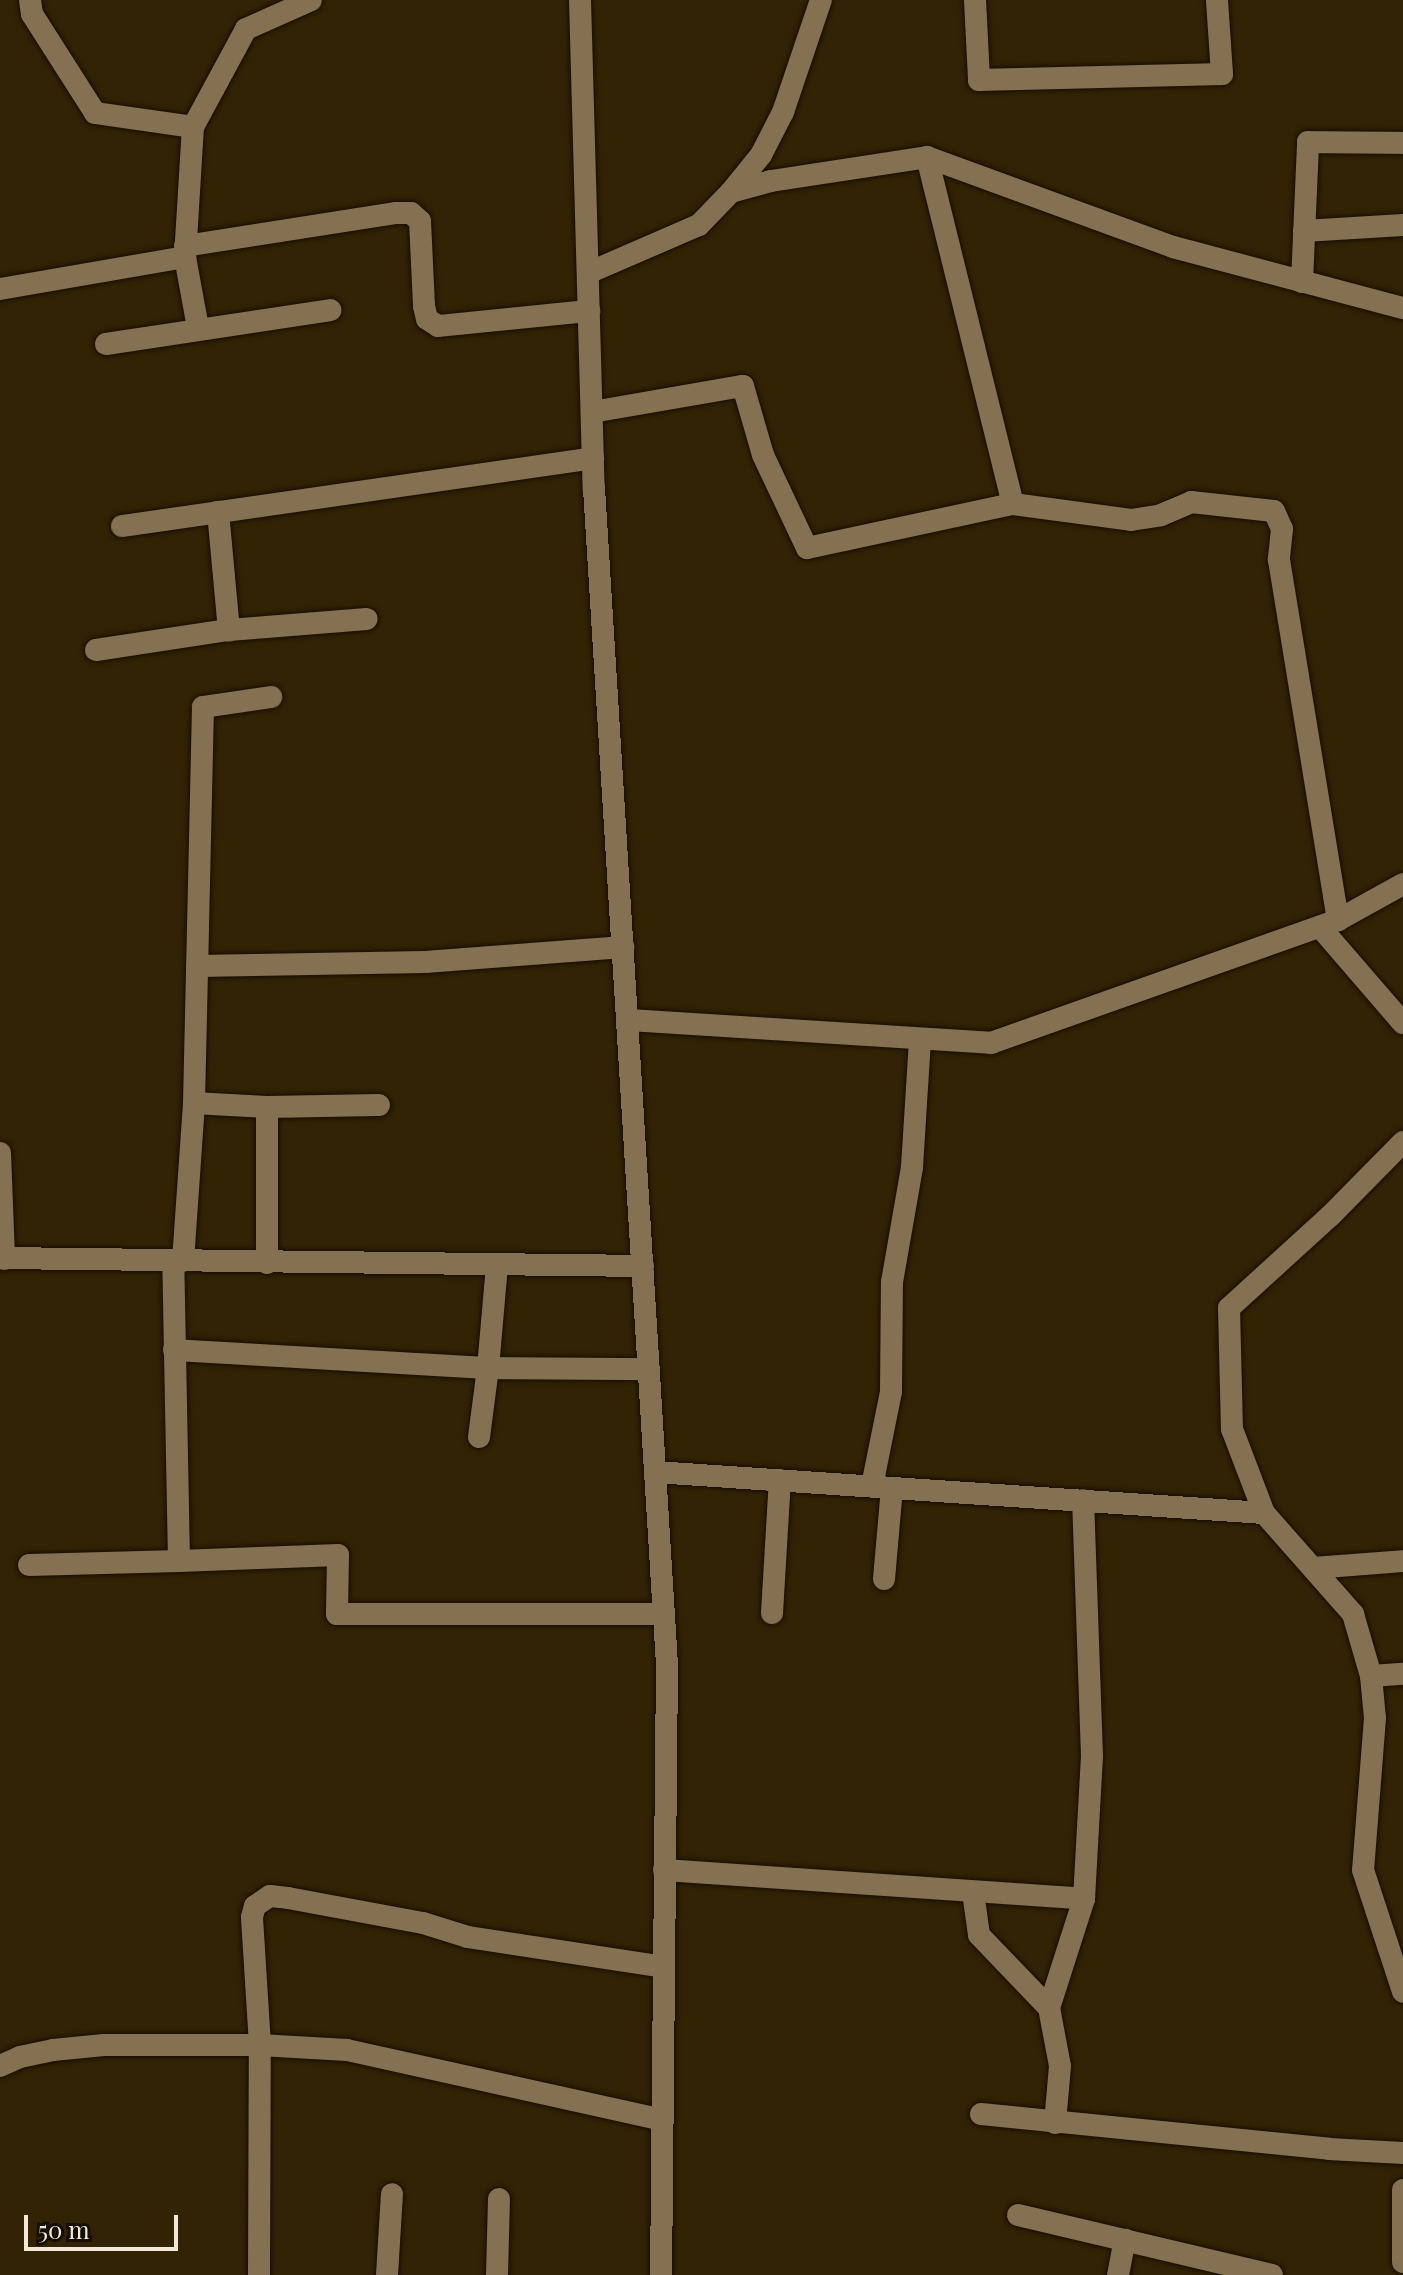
<!DOCTYPE html>
<style>
body{margin:0}
#map{position:relative;width:1403px;height:2275px;overflow:hidden;background:#322305;font-family:"Playfair Display",serif}
div>[style]{position:absolute}
.roads{filter:drop-shadow(0 0 2px #180d00) drop-shadow(0 0 2px #180d00)}
.minor>*{height:22px;margin:-11px;padding:0 11px;transform-origin:11px;border-radius:11px;background:#837152}
.tertiary>*{height:22px;margin:-11px;padding:0 11px;transform-origin:11px;border-radius:11px;background:#837152}
span{translate:-50% -50%;white-space:nowrap;text-align:center;line-height:1.15;-webkit-text-stroke:6px #150e04;paint-order:stroke}
.scale{position:absolute;left:24px;top:2215px;width:154px;height:36px;box-sizing:border-box;border:4px solid #f2e8d7;border-top:0;padding-left:10px;font-size:24px;line-height:28px;white-space:nowrap;color:#f2e8d7;-webkit-text-stroke:6px #150e04;paint-order:stroke}
</style>
<div id="map">
<div class="roads">
<div class="minor">
<div style="left:30px;top:0;width:14px;rotate:82deg"></div>
<div style="left:32px;top:14px;width:117px;rotate:57.5deg"></div>
<div style="left:95px;top:113px;width:99px;rotate:8.1deg"></div>
<div style="left:975px;top:0;width:80px;rotate:87.1deg"></div>
<div style="left:979px;top:80px;width:243px;rotate:-1.4deg"></div>
<div style="left:1222px;top:74px;width:74px;rotate:-93.9deg"></div>
<div style="left:927px;top:157px;width:357px;rotate:76.1deg"></div>
<div style="left:1013px;top:504px;width:119px;rotate:7.7deg"></div>
<div style="left:1131px;top:520px;width:30px;rotate:-9deg"></div>
<div style="left:1161px;top:515px;width:33px;rotate:-23deg"></div>
<div style="left:1191px;top:502px;width:83px;rotate:6.2deg"></div>
<div style="left:1274px;top:511px;width:20px;rotate:66deg"></div>
<div style="left:1282px;top:529px;width:31px;rotate:96deg"></div>
<div style="left:1279px;top:560px;width:365px;rotate:80.7deg"></div>
<div style="left:731px;top:192px;width:41px;rotate:-15.4deg"></div>
<div style="left:771px;top:181px;width:158px;rotate:-8.7deg"></div>
<div style="left:927px;top:157px;width:262px;rotate:20.1deg"></div>
<div style="left:1173px;top:247px;width:238px;rotate:14.9deg"></div>
<div style="left:1304px;top:231px;width:99px;rotate:-3.5deg"></div>
<div style="left:185px;top:246px;width:214px;rotate:-8.9deg"></div>
<div style="left:396px;top:213px;width:15px"></div>
<div style="left:411px;top:213px;width:12px;rotate:42deg"></div>
<div style="left:420px;top:221px;width:85px;rotate:87.3deg"></div>
<div style="left:424px;top:306px;width:13px;rotate:77deg"></div>
<div style="left:427px;top:319px;width:13px;rotate:32deg"></div>
<div style="left:438px;top:326px;width:152px;rotate:-5.7deg"></div>
<div style="left:185px;top:257px;width:72px;rotate:79.6deg"></div>
<div style="left:588px;top:273px;width:121px;rotate:-23.4deg"></div>
<div style="left:699px;top:225px;width:46px;rotate:-45.9deg"></div>
<div style="left:731px;top:192px;width:48px;rotate:-51deg"></div>
<div style="left:761px;top:155px;width:48px;rotate:-62.9deg"></div>
<div style="left:783px;top:112px;width:118px;rotate:-71.3deg"></div>
<div style="left:1302px;top:282px;width:140px;rotate:-87.5deg"></div>
<div style="left:1308px;top:142px;width:95px;rotate:0.6deg"></div>
<div style="left:0;top:289px;width:188px;rotate:-9.8deg"></div>
<div style="left:185px;top:257px;width:130px;rotate:-86.5deg"></div>
<div style="left:193px;top:127px;width:111px;rotate:-61.6deg"></div>
<div style="left:246px;top:29px;width:71px;rotate:-24deg"></div>
<div style="left:106px;top:344px;width:227px;rotate:-8.6deg"></div>
<div style="left:592px;top:412px;width:153px;rotate:-9.8deg"></div>
<div style="left:743px;top:386px;width:72px;rotate:73.8deg"></div>
<div style="left:763px;top:455px;width:103px;rotate:64.7deg"></div>
<div style="left:807px;top:548px;width:211px;rotate:-12.1deg"></div>
<div style="left:218px;top:512px;width:119px;rotate:84.7deg"></div>
<div style="left:229px;top:630px;width:138px;rotate:-4.6deg"></div>
<div style="left:122px;top:526px;width:476px;rotate:-8.2deg"></div>
<div style="left:96px;top:650px;width:134px;rotate:-8.6deg"></div>
<div style="left:1320px;top:927px;width:127px;rotate:49.2deg"></div>
<div style="left:197px;top:966px;width:228px;rotate:-1deg"></div>
<div style="left:425px;top:962px;width:199px;rotate:-4.3deg"></div>
<div style="left:628px;top:1020px;width:364px;rotate:3.6deg"></div>
<div style="left:991px;top:1043px;width:368px;rotate:-19.5deg"></div>
<div style="left:1338px;top:920px;width:74px;rotate:-29deg"></div>
<div style="left:194px;top:1103px;width:73px;rotate:3.1deg"></div>
<div style="left:267px;top:1107px;width:112px;rotate:-1deg"></div>
<div style="left:1403px;top:1142px;width:103px;rotate:134.6deg"></div>
<div style="left:1331px;top:1215px;width:138px;rotate:137.6deg"></div>
<div style="left:1229px;top:1308px;width:121px;rotate:88.6deg"></div>
<div style="left:1232px;top:1429px;width:90px;rotate:69.1deg"></div>
<div style="left:1264px;top:1513px;width:135px;rotate:48.6deg"></div>
<div style="left:1353px;top:1614px;width:65px;rotate:73.8deg"></div>
<div style="left:1371px;top:1676px;width:42px;rotate:84.6deg"></div>
<div style="left:1375px;top:1718px;width:152px;rotate:94.5deg"></div>
<div style="left:1363px;top:1870px;width:128px;rotate:71.8deg"></div>
<div style="left:0;top:1153px;width:106px;rotate:87.8deg"></div>
<div style="left:0;top:1258px;width:643px;rotate:0.71deg"></div>
<div style="left:183px;top:1261px;width:158px;rotate:-86deg"></div>
<div style="left:194px;top:1103px;width:396px;rotate:-88.7deg"></div>
<div style="left:203px;top:707px;width:69px;rotate:-8.4deg"></div>
<div style="left:267px;top:1263px;width:156px;rotate:-90deg"></div>
<div style="left:174px;top:1350px;width:315px;rotate:3.3deg"></div>
<div style="left:488px;top:1368px;width:102px;rotate:-85deg"></div>
<div style="left:479px;top:1437px;width:70px;rotate:-82.6deg"></div>
<div style="left:488px;top:1368px;width:161px;rotate:0.4deg"></div>
<div style="left:655px;top:1472px;width:610px;rotate:3.85deg"></div>
<div style="left:872px;top:1486px;width:96px;rotate:-78.6deg"></div>
<div style="left:891px;top:1392px;width:110px;rotate:-89.5deg"></div>
<div style="left:892px;top:1282px;width:117px;rotate:-80.1deg"></div>
<div style="left:912px;top:1167px;width:128px;rotate:-86.4deg"></div>
<div style="left:179px;top:1561px;width:159px;rotate:-2.2deg"></div>
<div style="left:338px;top:1555px;width:59px;rotate:91deg"></div>
<div style="left:337px;top:1614px;width:327px"></div>
<div style="left:29px;top:1565px;width:150px;rotate:-1.5deg"></div>
<div style="left:179px;top:1561px;width:300px;rotate:-91.1deg"></div>
<div style="left:1313px;top:1568px;width:90px;rotate:-4.4deg"></div>
<div style="left:884px;top:1579px;width:91px;rotate:-85deg"></div>
<div style="left:772px;top:1613px;width:133px;rotate:-86.6deg"></div>
<div style="left:1371px;top:1676px;width:32px;rotate:-4deg"></div>
<div style="left:664px;top:1870px;width:421px;rotate:3.9deg"></div>
<div style="left:973px;top:1892px;width:43px;rotate:82.1deg"></div>
<div style="left:979px;top:1935px;width:101px;rotate:46.2deg"></div>
<div style="left:0;top:2066px;width:22px;rotate:-24deg"></div>
<div style="left:20px;top:2057px;width:34px;rotate:-12deg"></div>
<div style="left:53px;top:2050px;width:51px;rotate:-5.6deg"></div>
<div style="left:104px;top:2045px;width:156px"></div>
<div style="left:260px;top:2045px;width:87px;rotate:3.3deg"></div>
<div style="left:347px;top:2050px;width:323px;rotate:12.5deg"></div>
<div style="left:981px;top:2114px;width:350px;rotate:5.7deg"></div>
<div style="left:1329px;top:2149px;width:74px;rotate:3.1deg"></div>
<div style="left:1055px;top:2123px;width:57px;rotate:-85deg"></div>
<div style="left:1060px;top:2066px;width:59px;rotate:-100.7deg"></div>
<div style="left:1049px;top:2008px;width:114px;rotate:-72.2deg"></div>
<div style="left:1084px;top:1899px;width:143px;rotate:-86.8deg"></div>
<div style="left:1092px;top:1756px;width:256px;rotate:-92deg"></div>
<div style="left:1403px;top:2190px;width:72px;rotate:90deg"></div>
<div style="left:1018px;top:2215px;width:261px;rotate:13.3deg"></div>
<div style="left:259px;top:2275px;width:230px;rotate:-89.8deg"></div>
<div style="left:260px;top:2045px;width:128px;rotate:-93.6deg"></div>
<div style="left:252px;top:1917px;width:11px;rotate:-75deg"></div>
<div style="left:255px;top:1906px;width:18px;rotate:-34deg"></div>
<div style="left:270px;top:1896px;width:18px;rotate:6deg"></div>
<div style="left:288px;top:1898px;width:137px;rotate:10.5deg"></div>
<div style="left:423px;top:1923px;width:47px;rotate:17.3deg"></div>
<div style="left:468px;top:1937px;width:197px;rotate:8.7deg"></div>
<div style="left:387px;top:2275px;width:81px;rotate:-86.5deg"></div>
<div style="left:497px;top:2275px;width:76px;rotate:-88.5deg"></div>
<div style="left:1118px;top:2275px;width:36px;rotate:-79deg"></div>
</div>
<div class="tertiary">
<div style="left:580px;top:0;width:488px;rotate:88.4deg"></div>
<div style="left:594px;top:488px;width:1179px;rotate:86.45deg"></div>
<div style="left:667px;top:1665px;width:610px;rotate:90.56deg"></div>
</div>
</div>
<div class="scale">50 m</div>
</div>
